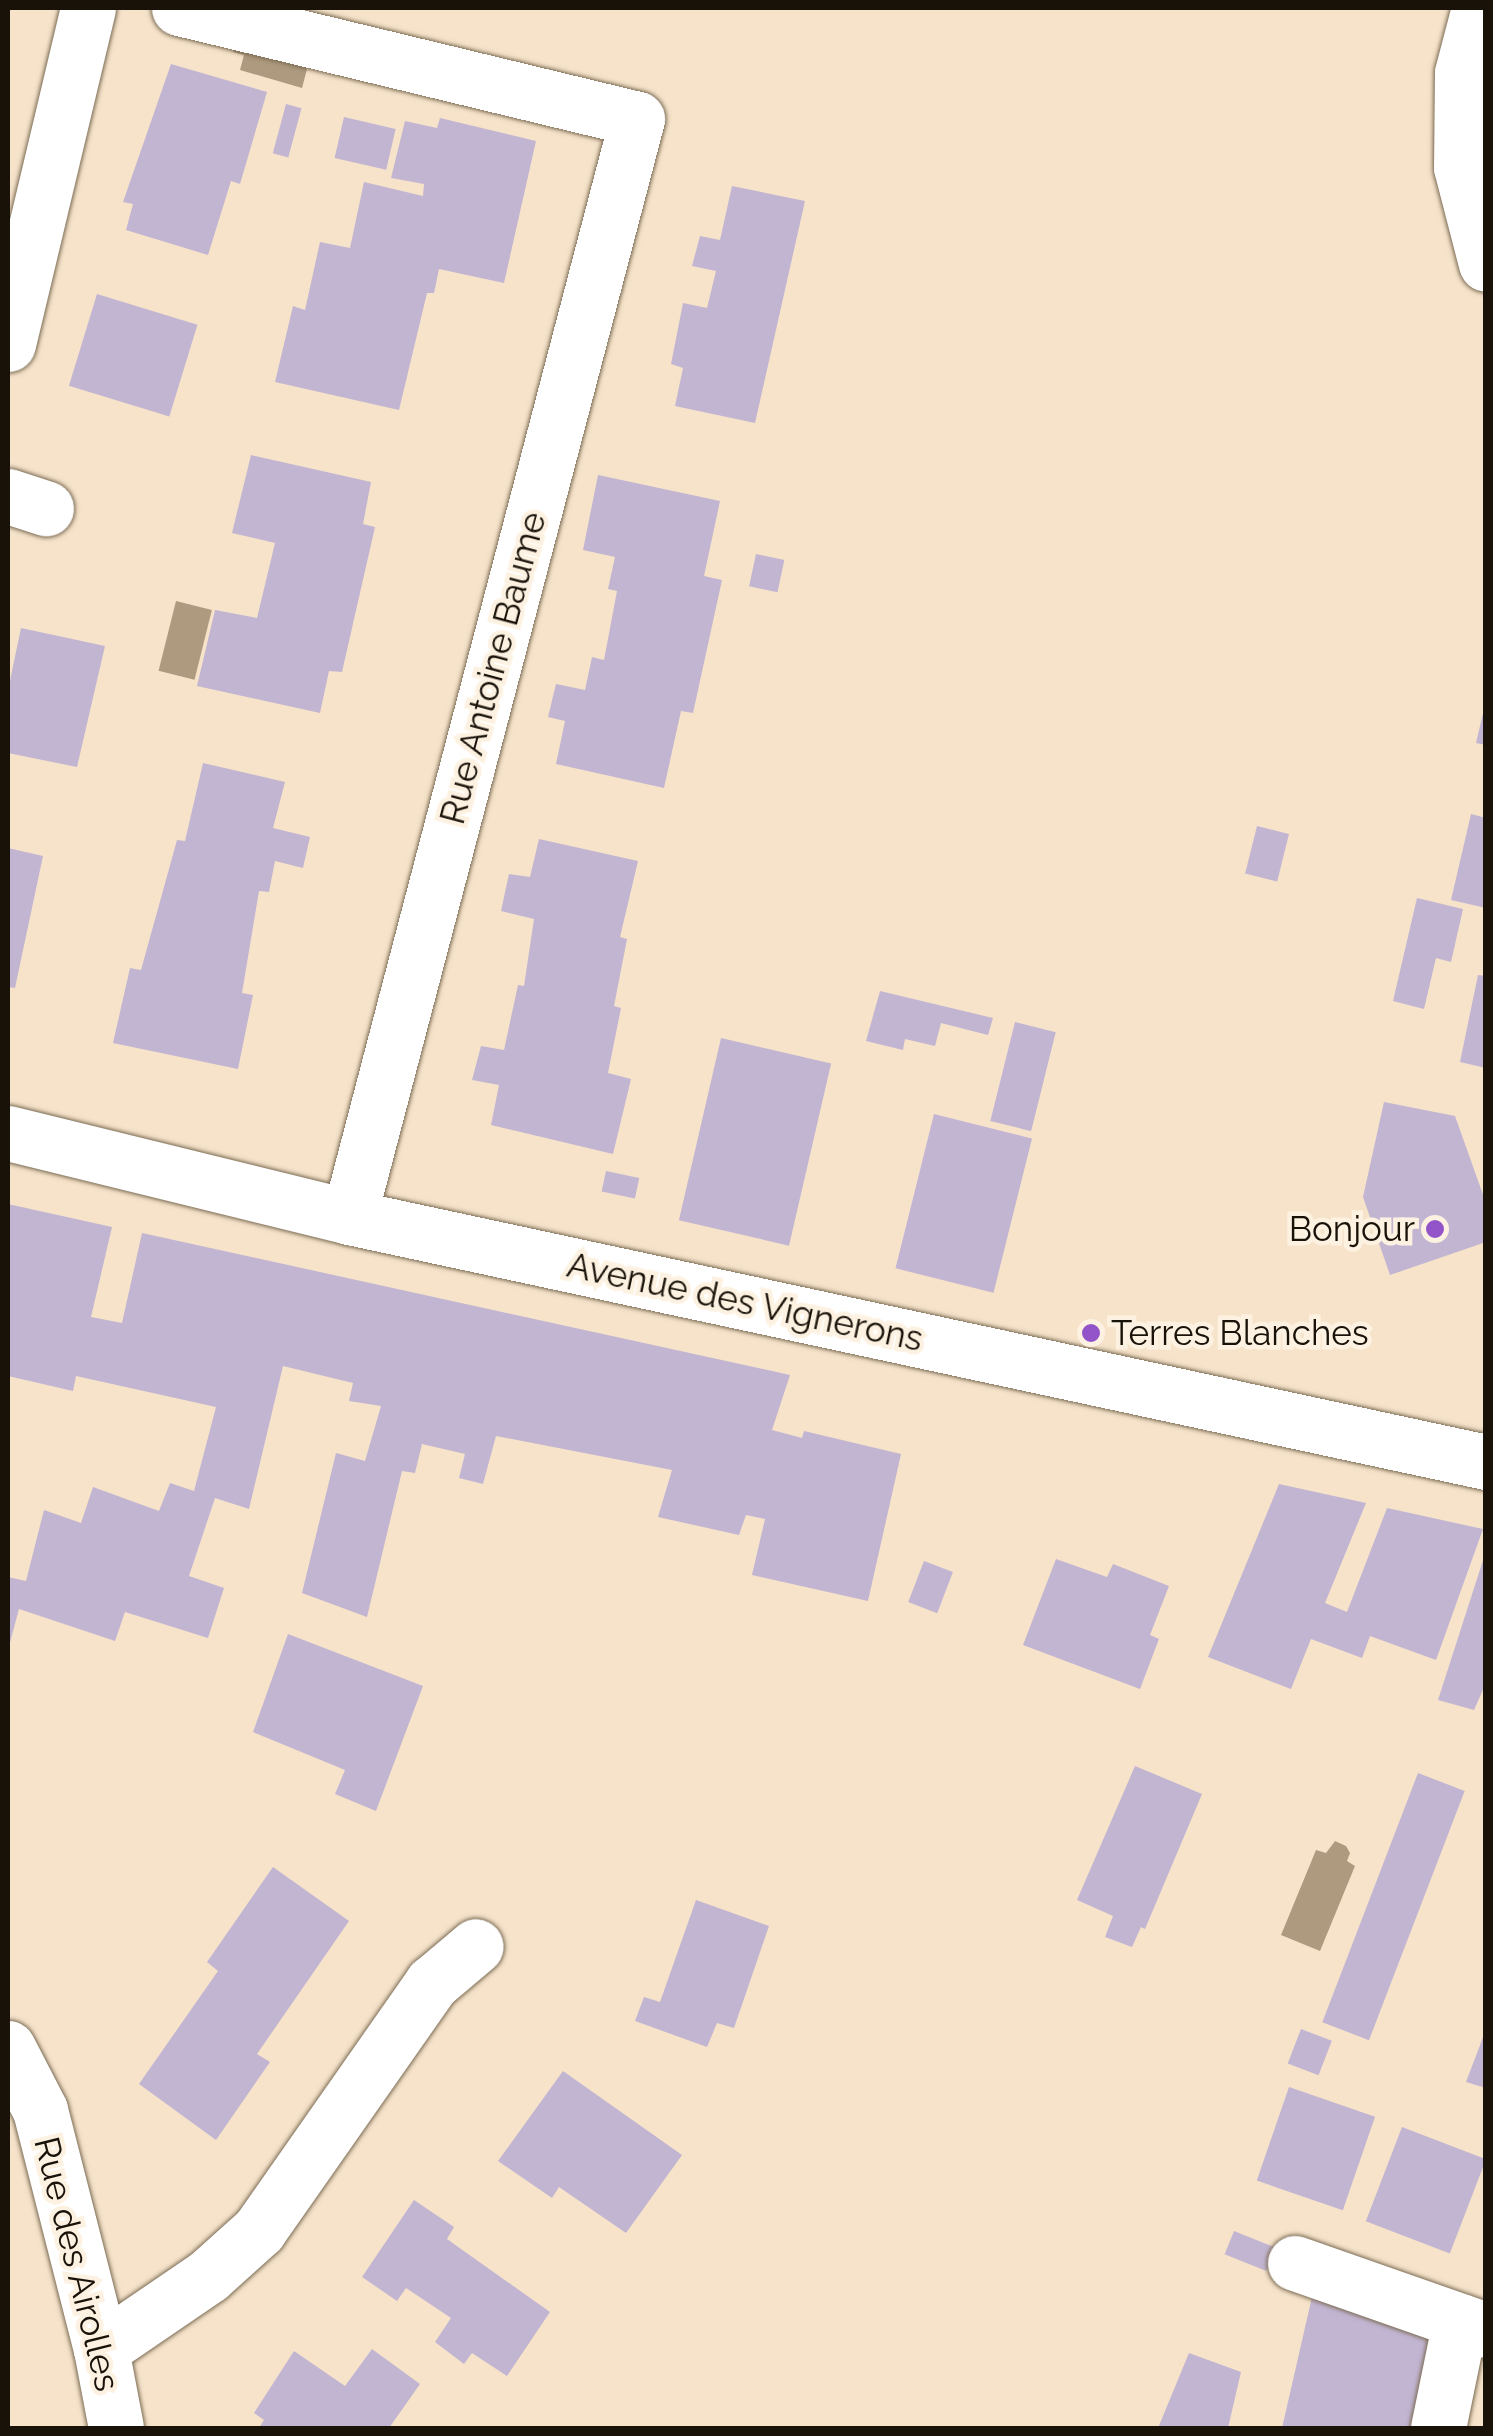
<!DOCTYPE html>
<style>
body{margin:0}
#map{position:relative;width:1493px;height:2436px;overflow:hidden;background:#f6e3ca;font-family:Raleway,sans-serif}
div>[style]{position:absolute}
.water>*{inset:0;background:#ad9a7f;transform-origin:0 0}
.building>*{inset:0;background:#c2b5d2;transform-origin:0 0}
.roads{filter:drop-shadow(0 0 2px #7c6c55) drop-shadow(0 0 2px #7c6c55)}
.minor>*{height:55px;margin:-27.5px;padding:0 27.5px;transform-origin:27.5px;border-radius:27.5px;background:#fff}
.secondary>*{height:55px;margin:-27.5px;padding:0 27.5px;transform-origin:27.5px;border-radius:27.5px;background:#fff}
.dots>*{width:28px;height:28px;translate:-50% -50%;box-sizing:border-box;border:5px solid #fdf2e2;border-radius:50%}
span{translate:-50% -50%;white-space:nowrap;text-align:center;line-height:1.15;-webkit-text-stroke:9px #fdf2e2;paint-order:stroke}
.street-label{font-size:35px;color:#191209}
.poi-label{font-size:35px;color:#191209}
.right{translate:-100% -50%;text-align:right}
.left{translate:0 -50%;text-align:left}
.frame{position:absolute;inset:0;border:10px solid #191209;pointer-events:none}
</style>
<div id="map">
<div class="water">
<div style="clip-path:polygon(238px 33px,311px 54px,302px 88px,240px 70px,244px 55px,233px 52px)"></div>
<div style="left:176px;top:601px;width:37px;height:72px;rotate:14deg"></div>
<div style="clip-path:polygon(1335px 1841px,1346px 1846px,1350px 1853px,1347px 1861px,1355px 1866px,1320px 1951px,1281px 1935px,1316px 1850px,1326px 1853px)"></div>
</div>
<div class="building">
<div style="clip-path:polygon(171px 64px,267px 92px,240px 184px,231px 181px,208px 255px,126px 230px,133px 204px,123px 202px)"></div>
<div style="left:286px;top:104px;width:16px;height:51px;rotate:15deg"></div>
<div style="left:344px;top:117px;width:53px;height:42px;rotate:13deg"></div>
<div style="clip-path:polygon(440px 118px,536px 141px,504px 283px,439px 269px,434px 293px,427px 293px,399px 410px,275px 382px,293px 306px,305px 310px,320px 242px,350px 248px,364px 182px,423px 196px,424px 184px,391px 178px,405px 121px,437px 128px)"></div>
<div style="clip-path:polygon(732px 186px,805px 201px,755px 423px,675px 406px,683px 368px,671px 364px,683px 303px,707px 308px,716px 271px,692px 266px,700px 236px,720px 240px)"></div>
<div style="left:97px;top:294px;width:105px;height:96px;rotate:17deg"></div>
<div style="clip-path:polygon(251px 455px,371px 482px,363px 524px,375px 527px,342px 672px,329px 671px,320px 713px,197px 686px,215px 610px,257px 618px,275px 543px,232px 533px)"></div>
<div style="clip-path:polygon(598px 475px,720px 501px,704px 576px,722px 580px,693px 713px,681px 711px,664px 788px,556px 764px,565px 721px,548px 717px,556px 684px,585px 690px,592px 657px,604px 660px,617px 591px,608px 589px,615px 557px,583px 550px)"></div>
<div style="left:756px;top:554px;width:29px;height:33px;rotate:12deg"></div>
<div style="clip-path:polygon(21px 628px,105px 646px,77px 767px,8px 753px,8px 690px)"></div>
<div style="clip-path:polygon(1484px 709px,1486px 710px,1486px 745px,1476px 743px)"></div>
<div style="clip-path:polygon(203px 763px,285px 782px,273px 828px,310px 837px,303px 868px,275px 861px,269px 892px,259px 891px,242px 993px,253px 995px,238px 1069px,113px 1043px,130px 968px,141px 970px,177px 840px,185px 841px)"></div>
<div style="clip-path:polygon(1471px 814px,1486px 818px,1486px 908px,1451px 900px)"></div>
<div style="left:1257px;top:826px;width:33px;height:49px;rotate:14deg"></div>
<div style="clip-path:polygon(539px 839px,638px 861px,620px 937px,627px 939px,614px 1006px,621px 1008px,608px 1073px,631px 1079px,613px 1154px,491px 1125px,499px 1085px,472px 1080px,481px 1046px,504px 1050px,518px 985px,524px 986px,534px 919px,501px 911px,509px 874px,530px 877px)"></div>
<div style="clip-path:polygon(8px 848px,43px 856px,15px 988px,8px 987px)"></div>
<div style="clip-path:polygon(1417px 898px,1463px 909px,1451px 962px,1436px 958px,1424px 1009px,1393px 1001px)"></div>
<div style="clip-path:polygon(1478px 975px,1486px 976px,1486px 1068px,1460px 1062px)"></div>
<div style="clip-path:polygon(880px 991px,993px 1018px,988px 1035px,941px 1023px,935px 1046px,905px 1039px,903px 1050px,866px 1041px)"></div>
<div style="left:1015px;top:1022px;width:42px;height:102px;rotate:14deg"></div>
<div style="left:721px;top:1038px;width:113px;height:187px;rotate:13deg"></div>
<div style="clip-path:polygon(1384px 1102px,1455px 1116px,1486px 1203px,1486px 1242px,1390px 1275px,1363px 1197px)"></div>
<div style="left:934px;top:1114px;width:101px;height:159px;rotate:14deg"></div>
<div style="left:606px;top:1171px;width:34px;height:21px;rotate:12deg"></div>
<div style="clip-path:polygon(8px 1204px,112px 1227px,91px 1317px,122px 1323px,142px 1233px,790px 1375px,772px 1430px,802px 1438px,804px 1431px,901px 1454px,868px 1601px,752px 1575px,765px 1519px,746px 1515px,739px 1535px,658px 1517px,672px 1470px,496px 1436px,483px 1484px,459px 1478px,465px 1454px,422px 1444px,415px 1473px,402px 1471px,367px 1617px,302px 1593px,336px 1453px,365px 1461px,381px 1406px,349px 1401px,353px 1383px,283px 1366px,249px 1509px,215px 1498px,189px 1576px,224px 1588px,208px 1638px,125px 1612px,115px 1641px,19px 1609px,8px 1650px,8px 1577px,26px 1581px,44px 1510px,81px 1523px,93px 1487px,159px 1511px,170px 1483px,194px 1491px,216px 1407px,76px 1376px,73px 1391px,8px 1376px)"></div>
<div style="clip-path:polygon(1279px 1484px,1366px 1503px,1325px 1603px,1347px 1612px,1387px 1508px,1483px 1529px,1436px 1660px,1370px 1636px,1362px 1658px,1311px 1639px,1291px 1689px,1208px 1657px)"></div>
<div style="clip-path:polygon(1485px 1554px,1486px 1683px,1474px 1710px,1438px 1700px)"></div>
<div style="clip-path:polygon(1056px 1559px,1107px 1577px,1113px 1564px,1169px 1586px,1150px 1635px,1159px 1639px,1140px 1689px,1023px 1645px)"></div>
<div style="left:924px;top:1561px;width:31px;height:44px;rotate:21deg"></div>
<div style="clip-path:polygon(288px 1634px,423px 1686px,376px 1811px,335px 1794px,345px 1770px,253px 1732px)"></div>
<div style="clip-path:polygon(1135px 1766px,1202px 1794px,1145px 1929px,1141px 1927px,1132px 1947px,1105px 1937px,1113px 1916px,1077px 1900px)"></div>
<div style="left:1418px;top:1773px;width:50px;height:267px;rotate:21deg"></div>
<div style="clip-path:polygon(273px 1867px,349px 1921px,257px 2054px,270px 2062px,216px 2140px,139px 2084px,218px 1971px,207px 1962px)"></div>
<div style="clip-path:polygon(696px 1900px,769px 1926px,734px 2028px,717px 2023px,707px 2047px,635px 2021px,644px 1997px,660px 2002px)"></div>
<div style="left:1301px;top:2029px;width:33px;height:37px;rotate:21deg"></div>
<div style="clip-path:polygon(1485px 2032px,1486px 2033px,1486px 2088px,1466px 2082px)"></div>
<div style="clip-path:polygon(563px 2071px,682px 2155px,626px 2233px,559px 2187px,552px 2198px,498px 2161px)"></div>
<div style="left:1289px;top:2087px;width:91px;height:99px;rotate:19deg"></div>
<div style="left:1402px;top:2127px;width:90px;height:101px;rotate:21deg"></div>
<div style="clip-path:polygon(414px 2200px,454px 2227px,447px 2239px,550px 2312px,507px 2376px,472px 2353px,464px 2364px,435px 2342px,451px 2318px,406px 2288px,397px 2301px,362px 2277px)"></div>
<div style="left:1234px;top:2231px;width:45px;height:25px;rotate:22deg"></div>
<div style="clip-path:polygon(1312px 2297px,1436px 2342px,1417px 2428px,1282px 2428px)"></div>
<div style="clip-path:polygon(372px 2349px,420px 2384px,389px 2428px,259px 2428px,264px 2420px,254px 2413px,294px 2351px,345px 2386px)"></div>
<div style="clip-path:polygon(1189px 2353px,1241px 2372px,1228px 2428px,1158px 2428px)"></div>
</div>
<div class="roads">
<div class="minor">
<div style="left:179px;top:8px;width:471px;rotate:13.6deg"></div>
<div style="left:637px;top:119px;width:1135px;rotate:104.7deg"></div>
<div style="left:1479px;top:8px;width:67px;rotate:104.7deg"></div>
<div style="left:1462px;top:73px;width:94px;rotate:90.6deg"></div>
<div style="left:1461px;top:167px;width:100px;rotate:75.5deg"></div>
<div style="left:8px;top:344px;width:345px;rotate:-76.6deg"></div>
<div style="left:8px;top:496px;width:40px;rotate:18deg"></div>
<div style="left:8px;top:2048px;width:70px;rotate:62.7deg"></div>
<div style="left:40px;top:2110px;width:247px;rotate:75.7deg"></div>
<div style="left:101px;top:2349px;width:80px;rotate:79.2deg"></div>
<div style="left:1295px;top:2263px;width:202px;rotate:19.3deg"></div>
<div style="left:101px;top:2349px;width:130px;rotate:-34.3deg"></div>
<div style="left:208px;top:2276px;width:69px;rotate:-42deg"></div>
<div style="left:259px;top:2230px;width:302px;rotate:-55deg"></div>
<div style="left:432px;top:1983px;width:57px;rotate:-40.1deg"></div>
<div style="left:1438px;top:2428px;width:109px;rotate:-78.4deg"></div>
</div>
<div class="secondary">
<div style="left:8px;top:1133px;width:351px;rotate:13.8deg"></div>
<div style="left:349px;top:1217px;width:1163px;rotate:12.16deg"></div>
</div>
</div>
<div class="dots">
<div style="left:1435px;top:1229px;background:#9354ca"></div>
<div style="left:1091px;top:1333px;background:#9354ca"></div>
</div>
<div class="street-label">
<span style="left:493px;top:668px;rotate:-75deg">Rue Antoine Baume</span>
<span style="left:745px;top:1302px;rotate:12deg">Avenue des Vignerons</span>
<span style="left:77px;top:2264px;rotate:76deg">Rue des Airolles</span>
</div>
<div class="poi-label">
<span class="right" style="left:1415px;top:1229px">Bonjour</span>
<span class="left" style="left:1111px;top:1333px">Terres Blanches</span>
</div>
<div class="frame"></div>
</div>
